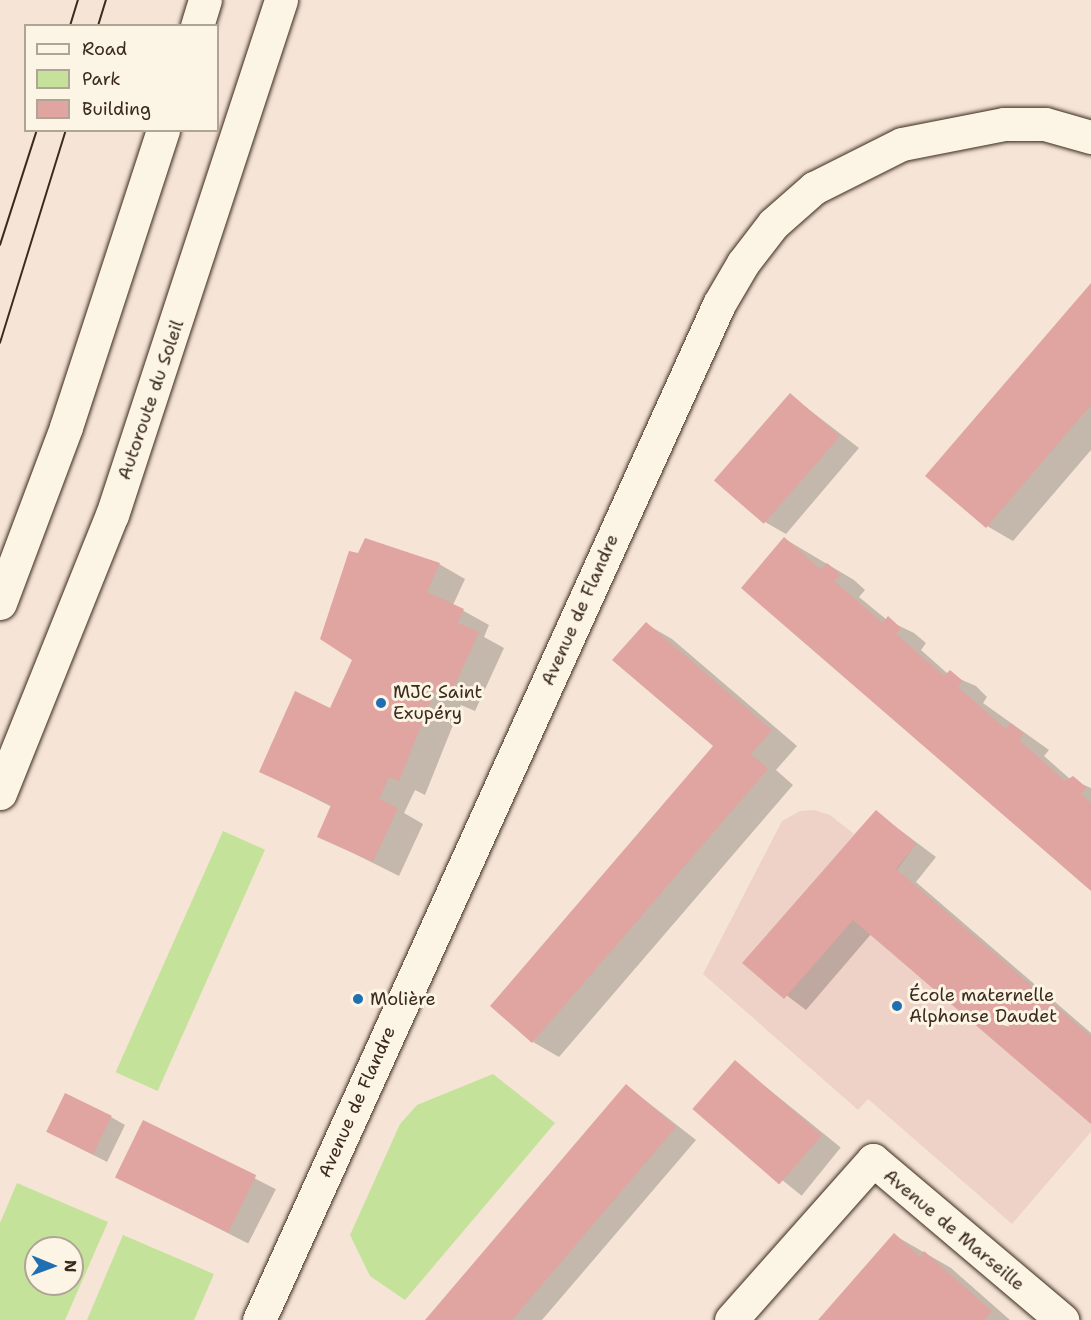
<!DOCTYPE html>
<meta charset="utf-8">
<style>
body{margin:0}
#map{position:relative;width:1091px;height:1320px;overflow:hidden;background:#f6e5d7;font-family:"Shantell Sans",sans-serif}
div>[style]{position:absolute}
.built>*{inset:0;background:#efd2c7}
.green>*{inset:0;background:#c4e299;transform-origin:0 0}
.shadow>*{inset:0;background:#0003;transform-origin:0 0}
.building>*{inset:0;background:#e0a5a1;transform-origin:0 0}
.roads{filter:drop-shadow(0 0 2px #3b2a1e) drop-shadow(0 0 2px #3b2a1e)}
.street>*{height:33px;margin:-16.5px;padding:0 16.5px;transform-origin:16.5px;border-radius:16.5px;background:#fcf5e5}
.highway>*{height:33px;margin:-16.5px;padding:0 16.5px;transform-origin:16.5px;border-radius:16.5px;background:#fcf5e5}
.tram>*{height:1.5px;margin:-0.75px;padding:0 0.75px;transform-origin:0.75px;border-radius:0.75px;background:#3b2a1e}
.dots>*{width:16px;height:16px;translate:-50% -50%;box-sizing:border-box;border:3px solid #fcf5e5;border-radius:50%}
span{translate:-50% -50%;white-space:nowrap;text-align:center;line-height:1.15;-webkit-text-stroke:6px #fcf5e5;paint-order:stroke}
.street-label{font-size:18px;color:#3b2a1e}
.poi-label{font-size:18px;color:#3b2a1e}
.left{translate:0 -50%;text-align:left}
.legend{position:absolute;left:24px;top:24px;width:195px;height:108px;box-sizing:border-box;background:#fcf5e5;border:2px solid #afa495;margin:0;padding:8px 10px;list-style:none;font-size:18px;color:#3b2a1e}
.legend li{display:flex;align-items:center;gap:12px;height:30px}
.legend b{width:30px;border:2px solid #afa495}
.north{position:absolute;left:24px;top:1236px;width:60px;height:60px;box-sizing:border-box;background:#fcf5e5;border:2px solid #afa495;border-radius:50%;rotate:91deg;font-size:16px;font-weight:700;line-height:24px;text-align:center;color:#3b2a1e}
.north::after{content:'';display:block;margin:auto;width:21px;height:27px;background:#1f6fb2;clip-path:polygon(50% 0,100% 100%,50% 72%,0 100%)}
</style>
<div id="map">
<div class="built">
<div style="clip-path:polygon(814px 810px,830px 815px,854px 834px,876px 810px,916px 844px,897px 870px,1091px 1037px,1091px 1132px,1012px 1224px,868px 1099px,858px 1110px,703px 974px,782px 821px,800px 811px)"></div>
</div>
<div class="green">
<div style="left:223px;top:831px;width:46px;height:264px;rotate:24deg"></div>
<div style="clip-path:polygon(493px 1074px,555px 1123px,405px 1300px,370px 1276px,350px 1235px,400px 1124px,417px 1105px)"></div>
<div style="clip-path:polygon(evenodd,17px 1183px,108px 1222px,65px 1320px,0 1320px,0 1223px,17px 1183px,36px 1248px,72px 1248px,72px 1284px,36px 1284px,36px 1248px)"></div>
<div style="clip-path:polygon(123px 1235px,214px 1274px,194px 1320px,87px 1320px)"></div>
</div>
<div class="shadow">
<div style="clip-path:polygon(1091px 285px,1091px 450px,1013px 541px,987px 526px)"></div>
<div style="clip-path:polygon(790px 395px,859px 448px,786px 534px,765px 522px)"></div>
<div style="clip-path:polygon(785px 539px,854px 580px,865px 590px,859px 597px,887px 620px,914px 633px,926px 643px,921px 650px,948px 674px,976px 686px,987px 697px,983px 703px,1049px 750px,1044px 756px,1070px 779px,1091px 788px,1091px 889px)"></div>
<div style="clip-path:polygon(439px 564px,465px 579px,453px 605px,489px 625px,484px 637px,504px 648px,475px 711px,461px 705px,425px 795px,415px 790px,404px 813px,423px 824px,399px 876px,319px 836px,332px 807px,261px 771px,331px 710px)"></div>
<div style="clip-path:polygon(646px 624px,672px 639px,797px 746px,776px 770px,793px 785px,559px 1057px,533px 1042px,715px 746px)"></div>
<div style="clip-path:polygon(876px 812px,936px 857px,916px 882px,1091px 1033px,1091px 1122px,872px 933px,806px 1010px,744px 963px)"></div>
<div style="left:735px;top:1062px;width:136px;height:62px;rotate:39deg"></div>
<div style="clip-path:polygon(627px 1086px,696px 1140px,542px 1320px,427px 1320px)"></div>
<div style="clip-path:polygon(111px 1117px,125px 1125px,107px 1162px,48px 1132px)"></div>
<div style="left:144px;top:1122px;width:148px;height:61px;rotate:27deg"></div>
<div style="clip-path:polygon(894px 1235px,951px 1268px,1010px 1320px,820px 1320px)"></div>
</div>
<div class="building">
<div style="clip-path:polygon(1091px 283px,1091px 405px,986px 528px,925px 476px)"></div>
<div style="left:790px;top:393px;width:66px;height:116px;rotate:41deg"></div>
<div style="clip-path:polygon(784px 537px,821px 570px,827px 563px,841px 575px,834px 581px,883px 623px,888px 616px,901px 628px,896px 634px,944px 676px,950px 670px,963px 681px,958px 687px,1006px 729px,1011px 723px,1024px 734px,1019px 740px,1065px 781px,1073px 776px,1086px 787px,1081px 794px,1091px 803px,1091px 891px,741px 588px)"></div>
<div style="clip-path:polygon(365px 538px,440px 563px,427px 592px,464px 609px,458px 623px,479px 632px,449px 698px,435px 691px,399px 781px,389px 777px,379px 799px,398px 808px,373px 862px,317px 837px,331px 805px,259px 772px,295px 691px,330px 708px,352px 660px,320px 639px,349px 551px,358px 553px)"></div>
<div style="clip-path:polygon(646px 622px,772px 730px,751px 754px,768px 769px,532px 1043px,490px 1006px,713px 746px,612px 660px)"></div>
<div style="clip-path:polygon(876px 810px,916px 844px,896px 869px,1091px 1037px,1091px 1124px,853px 920px,784px 999px,742px 963px)"></div>
<div style="left:735px;top:1060px;width:115px;height:65px;rotate:41deg"></div>
<div style="clip-path:polygon(626px 1084px,676px 1127px,512px 1320px,425px 1320px)"></div>
<div style="left:65px;top:1093px;width:52px;height:43px;rotate:26deg"></div>
<div style="left:143px;top:1120px;width:126px;height:64px;rotate:26deg"></div>
<div style="clip-path:polygon(894px 1233px,920px 1257px,924px 1251px,992px 1311px,984px 1320px,818px 1320px)"></div>
</div>
<div class="roads">
<div class="street">
<div style="left:259px;top:1320px;width:1115px;rotate:-65.64deg"></div>
<div style="left:719px;top:304px;width:48px;rotate:-59.7deg"></div>
<div style="left:743px;top:263px;width:49px;rotate:-52.4deg"></div>
<div style="left:773px;top:224px;width:55px;rotate:-41.3deg"></div>
<div style="left:814px;top:188px;width:98px;rotate:-26.6deg"></div>
<div style="left:902px;top:144px;width:104px;rotate:-11.1deg"></div>
<div style="left:1004px;top:124px;width:41px"></div>
<div style="left:1045px;top:124px;width:48px;rotate:15.8deg"></div>
<div style="left:731px;top:1320px;width:214px;rotate:-48.4deg"></div>
<div style="left:873px;top:1160px;width:248px;rotate:40.2deg"></div>
</div>
<div class="highway">
<div style="left:197px;top:26px;width:27px;rotate:-73deg"></div>
<div style="left:0;top:603px;width:188px;rotate:-69.4deg"></div>
<div style="left:66px;top:427px;width:312px;rotate:-71.9deg"></div>
<div style="left:0;top:793px;width:300px;rotate:-68.1deg"></div>
<div style="left:112px;top:515px;width:542px;rotate:-71.83deg"></div>
</div>
</div>
<div class="tram">
<div style="left:70px;top:26px;width:27px;rotate:-73deg"></div>
<div style="left:98px;top:26px;width:27px;rotate:-73deg"></div>
<div style="left:0;top:245px;width:121px;rotate:-72.2deg"></div>
<div style="left:0;top:343px;width:223px;rotate:-72.8deg"></div>
</div>
<div class="dots">
<div style="left:381px;top:703px;background:#1f6fb2"></div>
<div style="left:358px;top:999px;background:#1f6fb2"></div>
<div style="left:897px;top:1006px;background:#1f6fb2"></div>
</div>
<div class="street-label">
<span style="left:151px;top:400px;rotate:-71deg">Autoroute du Soleil</span>
<span style="left:580px;top:610px;rotate:-66deg">Avenue de Flandre</span>
<span style="left:357px;top:1102px;rotate:-66deg">Avenue de Flandre</span>
<span style="left:954px;top:1230px;rotate:40deg">Avenue de Marseille</span>
</div>
<div class="poi-label">
<span class="left" style="left:393px;top:703px">MJC Saint<br>Exupéry</span>
<span class="left" style="left:909px;top:1006px">École maternelle<br>Alphonse Daudet</span>
<span class="left" style="left:370px;top:999px">Molière</span>
</div>
<ul class="legend">
<li><b style="height:8px;background:#fcf5e5"></b>Road</li>
<li><b style="height:16px;background:#c4e299"></b>Park</li>
<li><b style="height:16px;background:#e0a5a1"></b>Building</li>
</ul>
<div class="north">N</div>
</div>
